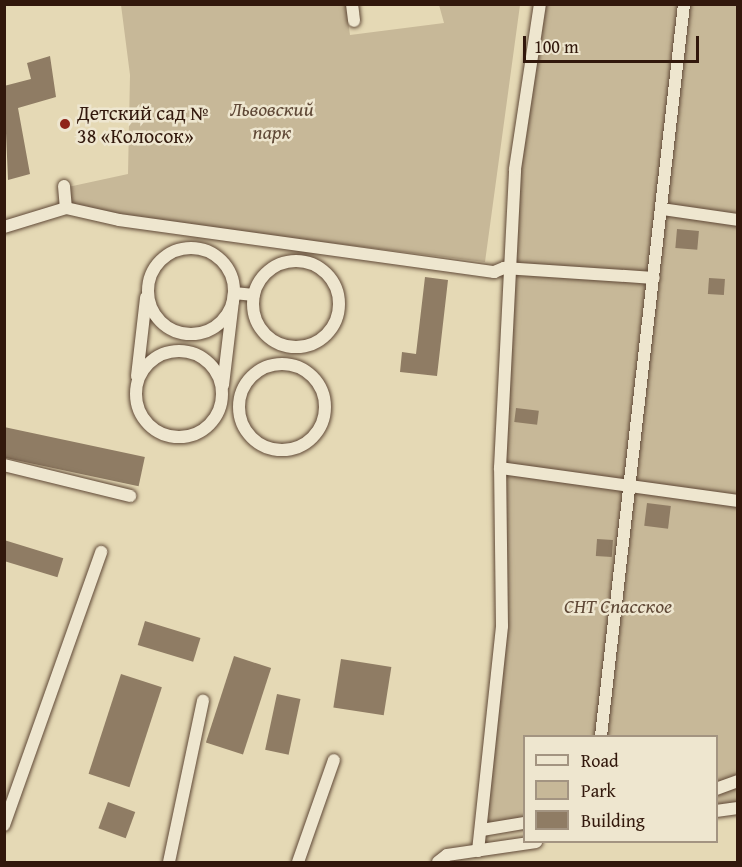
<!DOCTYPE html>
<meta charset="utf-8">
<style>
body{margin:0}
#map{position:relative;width:742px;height:867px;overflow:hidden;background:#e5d9b5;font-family:"Gentium Book Plus",serif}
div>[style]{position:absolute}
.green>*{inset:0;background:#c7b898}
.building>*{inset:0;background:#8f7c64;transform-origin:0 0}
.roads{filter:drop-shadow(0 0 2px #5f4836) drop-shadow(0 0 2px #5f4836)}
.minor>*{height:12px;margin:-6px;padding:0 6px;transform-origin:6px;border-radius:6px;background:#eee6cf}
.minor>.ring{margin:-6px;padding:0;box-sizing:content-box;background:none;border:12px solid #eee6cf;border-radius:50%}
.dots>*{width:16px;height:16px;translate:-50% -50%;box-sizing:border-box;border:3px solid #eee6cf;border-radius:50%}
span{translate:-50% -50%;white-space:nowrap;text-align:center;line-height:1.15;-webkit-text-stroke:5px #eee6cf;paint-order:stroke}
.park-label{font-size:20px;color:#5f4836;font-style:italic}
.poi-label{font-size:20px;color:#32180c}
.left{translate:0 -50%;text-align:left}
.frame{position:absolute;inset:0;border:6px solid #32180c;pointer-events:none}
.legend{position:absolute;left:523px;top:735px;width:195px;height:108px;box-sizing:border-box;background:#eee6cf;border:2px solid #a39481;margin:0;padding:8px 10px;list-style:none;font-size:18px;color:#32180c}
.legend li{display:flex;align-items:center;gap:12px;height:30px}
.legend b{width:30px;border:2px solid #a39481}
.scale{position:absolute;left:523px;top:36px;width:176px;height:27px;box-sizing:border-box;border:3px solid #32180c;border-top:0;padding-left:8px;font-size:18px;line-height:21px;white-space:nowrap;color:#32180c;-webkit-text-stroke:4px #eee6cf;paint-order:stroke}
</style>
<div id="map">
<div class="green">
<div style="clip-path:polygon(121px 5px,346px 5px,350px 35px,444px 23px,439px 5px,520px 5px,485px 262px,70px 211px,68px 187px,128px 174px,130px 75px)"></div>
<div style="clip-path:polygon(535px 5px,737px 5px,737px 808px,717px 813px,716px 736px,524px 736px,524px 831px,486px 824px,504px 526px,506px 298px)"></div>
</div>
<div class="building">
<div style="clip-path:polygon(50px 56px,56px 97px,18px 108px,30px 174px,8px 180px,4px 86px,31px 79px,27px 63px)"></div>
<div style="left:677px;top:229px;width:22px;height:19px;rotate:5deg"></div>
<div style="clip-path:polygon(425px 277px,448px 280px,437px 376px,400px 372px,402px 352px,416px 354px)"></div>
<div style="left:709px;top:278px;width:16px;height:16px;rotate:4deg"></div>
<div style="left:516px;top:408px;width:23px;height:14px;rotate:7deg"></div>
<div style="left:4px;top:427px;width:144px;height:30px;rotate:12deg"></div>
<div style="left:647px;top:503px;width:24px;height:23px;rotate:7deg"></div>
<div style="left:597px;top:539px;width:16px;height:17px;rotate:4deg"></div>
<div style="left:4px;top:540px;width:62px;height:20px;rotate:17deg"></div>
<div style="left:145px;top:621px;width:58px;height:25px;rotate:17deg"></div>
<div style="left:234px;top:656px;width:39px;height:91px;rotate:18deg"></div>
<div style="left:341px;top:659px;width:51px;height:49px;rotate:9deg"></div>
<div style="left:121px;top:674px;width:43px;height:105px;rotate:18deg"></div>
<div style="left:277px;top:694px;width:24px;height:57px;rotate:12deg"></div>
<div style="left:108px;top:802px;width:29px;height:28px;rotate:20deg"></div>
</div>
<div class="roads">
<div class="minor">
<div style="left:352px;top:4px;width:17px;rotate:83deg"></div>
<div style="left:64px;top:186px;width:22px;rotate:85deg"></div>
<div style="left:662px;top:209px;width:77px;rotate:8.2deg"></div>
<div style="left:4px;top:227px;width:65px;rotate:-17deg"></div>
<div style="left:66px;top:208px;width:54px;rotate:12.8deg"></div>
<div style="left:119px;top:220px;width:379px;rotate:7.9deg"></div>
<div style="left:494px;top:272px;width:11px;rotate:-22deg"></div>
<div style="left:504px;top:268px;width:150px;rotate:3.8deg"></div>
<div class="ring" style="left:148px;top:248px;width:74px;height:74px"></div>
<div class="ring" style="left:253px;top:261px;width:74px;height:74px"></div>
<div class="ring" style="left:136px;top:351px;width:74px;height:74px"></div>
<div class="ring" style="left:239px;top:364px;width:74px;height:74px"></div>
<div style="left:137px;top:376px;width:79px;rotate:-83.4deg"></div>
<div style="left:223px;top:385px;width:93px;rotate:-83.2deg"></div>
<div style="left:234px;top:293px;width:20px;rotate:6deg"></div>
<div style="left:4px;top:465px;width:130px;rotate:13.8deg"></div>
<div style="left:500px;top:468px;width:240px;rotate:7.9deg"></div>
<div style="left:601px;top:736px;width:737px;rotate:-83.53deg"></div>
<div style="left:716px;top:789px;width:23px;rotate:-20deg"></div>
<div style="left:716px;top:811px;width:22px;rotate:-8deg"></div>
<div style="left:4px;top:825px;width:290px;rotate:-70.4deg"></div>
<div style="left:482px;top:830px;width:43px;rotate:-9.5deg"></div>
<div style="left:478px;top:851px;width:226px;rotate:-83.9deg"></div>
<div style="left:502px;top:626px;width:158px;rotate:-90.7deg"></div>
<div style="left:500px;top:468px;width:299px;rotate:-87.1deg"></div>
<div style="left:515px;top:169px;width:167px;rotate:-81.4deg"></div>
<div style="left:169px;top:862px;width:165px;rotate:-78.1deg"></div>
<div style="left:298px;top:862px;width:108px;rotate:-70.6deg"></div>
<div style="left:438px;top:862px;width:11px;rotate:-38deg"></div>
<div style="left:447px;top:855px;width:90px;rotate:-8.3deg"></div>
</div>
</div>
<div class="dots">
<div style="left:65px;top:124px;background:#8f2418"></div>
</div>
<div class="park-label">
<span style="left:272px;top:120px">Львовский<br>парк</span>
<span style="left:618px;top:605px">СНТ Спасское</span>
</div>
<div class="poi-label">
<span class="left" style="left:77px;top:124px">Детский сад №<br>38 «Колосок»</span>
</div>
<div class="frame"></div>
<ul class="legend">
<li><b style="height:8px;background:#eee6cf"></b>Road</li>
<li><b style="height:16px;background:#c7b898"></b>Park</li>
<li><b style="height:16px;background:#8f7c64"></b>Building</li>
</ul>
<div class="scale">100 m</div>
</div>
